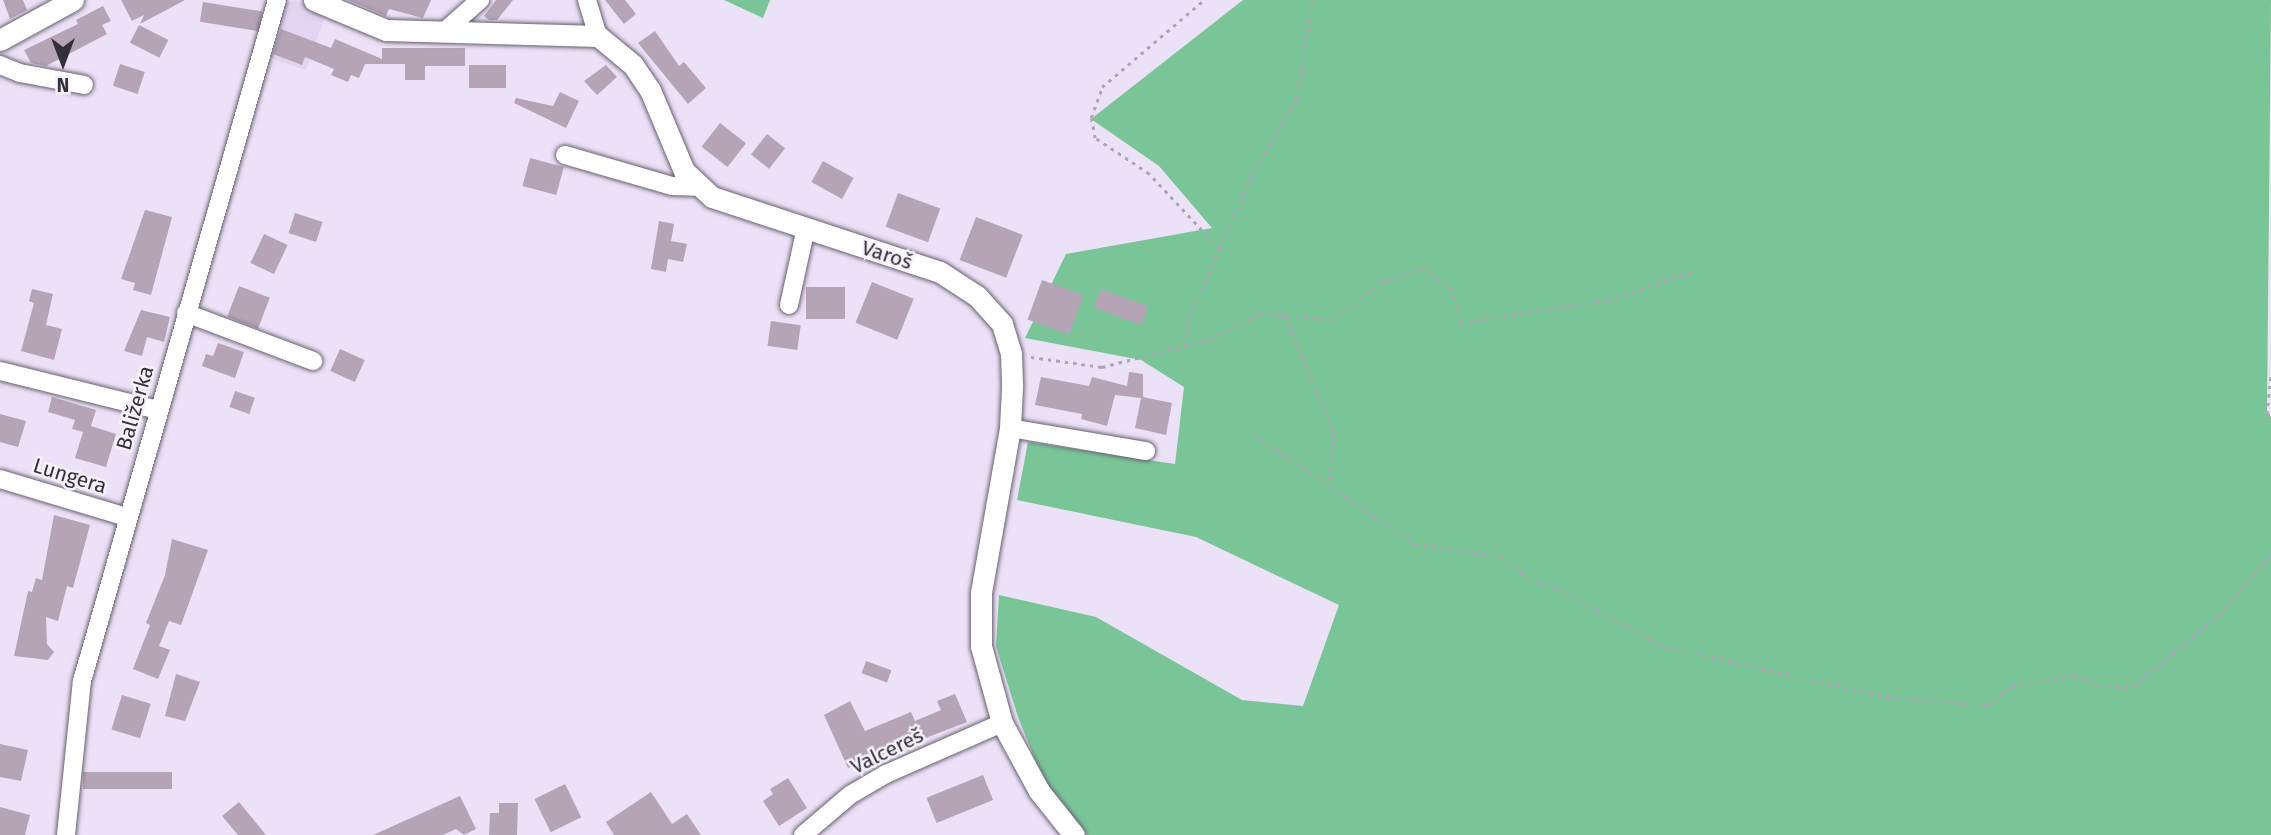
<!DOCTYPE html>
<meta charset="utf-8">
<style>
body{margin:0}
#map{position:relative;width:2271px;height:835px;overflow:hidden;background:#ebe2f7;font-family:"Fira Sans",sans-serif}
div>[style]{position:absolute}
.built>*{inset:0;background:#e1d5f1}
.forest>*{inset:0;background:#7ac598}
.building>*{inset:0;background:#b5a4b5;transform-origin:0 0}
.path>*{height:2.5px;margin-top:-1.25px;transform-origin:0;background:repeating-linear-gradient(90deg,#ada6b6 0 3.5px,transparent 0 8.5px)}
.roads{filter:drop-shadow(0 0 2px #675f71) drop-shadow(0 0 2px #675f71)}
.minor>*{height:18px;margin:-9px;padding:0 9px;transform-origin:9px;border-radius:9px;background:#fff}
.major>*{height:21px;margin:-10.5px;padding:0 10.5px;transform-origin:10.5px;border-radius:10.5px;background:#fff}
span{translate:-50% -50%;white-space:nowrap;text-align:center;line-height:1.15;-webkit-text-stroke:5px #f6f1fe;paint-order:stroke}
.street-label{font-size:21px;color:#343038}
.north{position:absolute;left:28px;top:28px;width:70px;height:70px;-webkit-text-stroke:5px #f6f1fe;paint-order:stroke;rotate:180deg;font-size:19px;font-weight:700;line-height:28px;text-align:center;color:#343038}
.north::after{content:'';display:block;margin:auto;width:24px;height:32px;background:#343038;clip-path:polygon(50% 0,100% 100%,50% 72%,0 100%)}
</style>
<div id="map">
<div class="built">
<div style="clip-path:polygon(295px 0,326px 13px,306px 70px,267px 57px,282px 5px)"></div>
</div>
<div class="forest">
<div style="clip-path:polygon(724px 0,770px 0,763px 18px)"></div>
<div style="clip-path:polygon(1243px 0,2271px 0,2267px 413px,2271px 417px,2271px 835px,1087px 835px,1044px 781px,1018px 717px,996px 646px,999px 595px,1096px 617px,1242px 700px,1303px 706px,1339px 605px,1196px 537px,1017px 500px,1028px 442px,1175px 464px,1184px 387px,1141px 360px,1025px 338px,1066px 254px,1212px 228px,1159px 166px,1091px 119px)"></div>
</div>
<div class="building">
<div style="clip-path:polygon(3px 0,23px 0,27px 10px,10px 19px)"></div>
<div style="clip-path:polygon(121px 0,185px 0,140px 24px,144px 15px,132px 21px)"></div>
<div style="clip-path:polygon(348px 0,431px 0,423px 18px,389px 9px,386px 16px)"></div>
<div style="clip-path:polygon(496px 0,513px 0,497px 20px,489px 20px,484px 16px)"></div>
<div style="clip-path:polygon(605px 0,625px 0,636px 14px,624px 24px)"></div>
<div style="left:203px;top:2px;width:60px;height:20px;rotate:9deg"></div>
<div style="clip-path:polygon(103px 6px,111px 21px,102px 25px,107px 34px,46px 66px,31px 63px,24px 50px,78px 24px,76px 20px)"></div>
<div style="left:139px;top:25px;width:33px;height:20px;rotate:27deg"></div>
<div style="clip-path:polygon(281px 29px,331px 48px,335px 39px,382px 59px,382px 48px,465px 48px,465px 66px,425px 66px,425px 80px,405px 80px,405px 64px,365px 64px,359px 78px,351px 75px,348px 82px,331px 75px,334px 69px,305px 57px,302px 65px,273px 54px)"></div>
<div style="clip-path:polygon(655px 31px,679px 66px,684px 62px,706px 88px,688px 104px,638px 43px)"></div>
<div style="left:120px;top:64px;width:26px;height:23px;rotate:18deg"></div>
<div style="left:506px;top:65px;width:23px;height:37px;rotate:90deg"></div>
<div style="clip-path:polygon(606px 65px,617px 77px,597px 95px,584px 81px)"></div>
<div style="clip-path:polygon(560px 92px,579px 101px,566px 128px,514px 103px,516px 98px,553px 106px)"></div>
<div style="left:720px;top:123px;width:33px;height:30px;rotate:38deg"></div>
<div style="left:767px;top:134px;width:23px;height:26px;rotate:38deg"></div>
<div style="left:530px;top:158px;width:35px;height:29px;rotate:15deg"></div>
<div style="left:823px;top:161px;width:35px;height:24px;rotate:29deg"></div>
<div style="left:898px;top:193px;width:45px;height:36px;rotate:20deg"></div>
<div style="clip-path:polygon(145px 210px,172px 217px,151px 295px,133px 290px,135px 283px,121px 279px)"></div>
<div style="left:295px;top:213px;width:29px;height:21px;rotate:18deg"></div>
<div style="left:976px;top:217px;width:50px;height:46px;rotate:21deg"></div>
<div style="clip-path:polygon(659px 221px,674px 224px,671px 241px,687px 244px,683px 262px,668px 259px,666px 272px,651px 269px)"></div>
<div style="left:264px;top:234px;width:26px;height:32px;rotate:25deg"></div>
<div style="left:1042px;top:280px;width:44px;height:42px;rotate:20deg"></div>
<div style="left:872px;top:282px;width:45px;height:44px;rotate:22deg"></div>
<div style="left:239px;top:286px;width:33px;height:33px;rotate:21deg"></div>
<div style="left:806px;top:287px;width:39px;height:32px"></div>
<div style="clip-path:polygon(32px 289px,53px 294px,46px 325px,62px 329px,54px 360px,21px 351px,34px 303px,29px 301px)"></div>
<div style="left:1101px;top:289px;width:50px;height:20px;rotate:20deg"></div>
<div style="clip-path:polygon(141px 310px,170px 317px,164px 342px,147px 337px,142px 356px,124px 351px)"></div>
<div style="left:771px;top:321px;width:30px;height:25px;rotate:8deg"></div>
<div style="clip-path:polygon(218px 343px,244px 352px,235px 378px,202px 366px,206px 354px,213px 356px)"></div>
<div style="left:340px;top:349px;width:27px;height:24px;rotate:24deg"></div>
<div style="clip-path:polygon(1129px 372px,1143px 374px,1143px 397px,1172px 403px,1166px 435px,1135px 428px,1141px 398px,1115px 395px,1107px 426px,1081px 419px,1082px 414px,1035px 405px,1041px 377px,1089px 386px,1092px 377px,1127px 386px)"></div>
<div style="left:235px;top:391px;width:21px;height:17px;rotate:19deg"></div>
<div style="clip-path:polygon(52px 397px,96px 410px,91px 426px,116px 434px,106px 467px,75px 458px,83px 432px,72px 429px,75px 420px,48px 412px)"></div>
<div style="clip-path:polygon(0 414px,26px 421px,18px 447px,0 442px)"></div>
<div style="clip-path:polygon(54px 515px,90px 525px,73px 588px,67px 586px,58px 621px,46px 617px,47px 644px,54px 652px,48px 660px,14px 656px,28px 591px,32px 592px,36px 578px,42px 580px)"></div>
<div style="clip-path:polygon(172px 539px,208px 550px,181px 625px,169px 621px,159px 646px,170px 650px,158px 679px,133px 669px,150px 625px,146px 623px,165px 575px)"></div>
<div style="left:866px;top:661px;width:27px;height:13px;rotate:20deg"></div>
<div style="clip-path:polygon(176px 674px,200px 682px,185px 721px,165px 716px)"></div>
<div style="clip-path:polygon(955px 694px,967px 722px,848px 768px,824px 715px,850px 701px,865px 731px,911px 712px,915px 721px,941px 710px,937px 701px)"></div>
<div style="left:122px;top:695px;width:30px;height:36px;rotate:17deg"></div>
<div style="clip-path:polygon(0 744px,28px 750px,21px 781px,0 777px)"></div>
<div style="left:172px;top:772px;width:17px;height:89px;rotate:90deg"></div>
<div style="left:983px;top:775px;width:27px;height:61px;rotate:68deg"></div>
<div style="clip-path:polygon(788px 778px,807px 808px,779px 826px,763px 801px,773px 794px,770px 789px)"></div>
<div style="left:565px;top:784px;width:37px;height:34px;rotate:64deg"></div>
<div style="clip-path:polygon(651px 792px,672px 824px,687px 814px,701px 835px,614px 835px,606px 822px)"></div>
<div style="clip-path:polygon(460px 796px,476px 829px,464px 835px,456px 829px,443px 835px,373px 835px)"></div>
<div style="clip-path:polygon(239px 802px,266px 835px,238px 835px,222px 816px)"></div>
<div style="clip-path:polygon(499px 803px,518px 803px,517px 835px,489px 835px,490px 813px,499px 813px)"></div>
<div style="clip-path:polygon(0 807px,30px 815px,25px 835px,0 835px)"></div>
</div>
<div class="path">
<div style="left:1219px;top:249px;width:80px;rotate:-66.3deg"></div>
<div style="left:1251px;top:176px;width:91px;rotate:-59.5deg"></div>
<div style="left:1297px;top:98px;width:99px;rotate:-81.3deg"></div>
<div style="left:1285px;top:316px;width:127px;rotate:67.3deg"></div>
<div style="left:1334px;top:433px;width:51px;rotate:95.6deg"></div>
<div style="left:1185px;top:346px;width:25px;rotate:-85deg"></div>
<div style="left:1187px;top:321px;width:79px;rotate:-66deg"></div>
<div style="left:1219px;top:249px;width:103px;rotate:-133deg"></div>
<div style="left:1149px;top:174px;width:65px;rotate:-146.3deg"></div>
<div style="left:1095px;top:138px;width:20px;rotate:-101deg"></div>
<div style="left:1091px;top:118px;width:33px;rotate:-70deg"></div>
<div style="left:1102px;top:87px;width:134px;rotate:-40.5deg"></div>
<div style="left:1031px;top:357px;width:72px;rotate:8deg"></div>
<div style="left:1102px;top:367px;width:112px;rotate:-14.5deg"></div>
<div style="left:1210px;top:339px;width:57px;rotate:-27deg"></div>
<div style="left:1261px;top:313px;width:72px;rotate:5.6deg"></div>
<div style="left:1333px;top:320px;width:62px;rotate:-37.8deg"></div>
<div style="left:1382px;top:282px;width:42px;rotate:-18deg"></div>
<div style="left:1422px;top:269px;width:35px;rotate:33deg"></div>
<div style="left:1451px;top:288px;width:36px;rotate:74deg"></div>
<div style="left:1461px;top:323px;width:148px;rotate:-9deg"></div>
<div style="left:1607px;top:300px;width:89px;rotate:-18.4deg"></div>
<div style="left:2271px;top:377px;width:36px;rotate:96deg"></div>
<div style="left:2267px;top:413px;width:5px;rotate:37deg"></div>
<div style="left:1253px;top:434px;width:196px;rotate:34.2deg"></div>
<div style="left:1415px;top:544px;width:86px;rotate:8.7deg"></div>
<div style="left:1500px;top:557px;width:34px;rotate:37deg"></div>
<div style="left:1527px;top:577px;width:34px;rotate:21deg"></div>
<div style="left:1559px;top:589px;width:118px;rotate:29deg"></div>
<div style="left:1662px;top:646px;width:232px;rotate:12.7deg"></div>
<div style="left:1888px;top:697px;width:99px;rotate:4.6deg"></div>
<div style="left:1987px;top:705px;width:31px;rotate:-37deg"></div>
<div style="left:2012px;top:686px;width:63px;rotate:-10.1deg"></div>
<div style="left:2074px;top:675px;width:27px;rotate:24deg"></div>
<div style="left:2099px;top:686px;width:34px;rotate:2deg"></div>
<div style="left:2133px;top:687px;width:112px;rotate:-39.9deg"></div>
<div style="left:2219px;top:615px;width:80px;rotate:-49.6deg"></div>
</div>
<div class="roads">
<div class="minor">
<div style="left:587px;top:0;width:38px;rotate:73deg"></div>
<div style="left:445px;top:31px;width:47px;rotate:-41.5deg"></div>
<div style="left:0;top:65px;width:22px;rotate:22deg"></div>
<div style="left:20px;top:73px;width:65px;rotate:10.6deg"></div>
<div style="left:565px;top:155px;width:111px;rotate:16.2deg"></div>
<div style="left:672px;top:186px;width:25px;rotate:2deg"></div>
<div style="left:789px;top:305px;width:79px;rotate:-77.6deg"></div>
<div style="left:186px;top:313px;width:136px;rotate:20.7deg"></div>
<div style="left:0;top:371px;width:163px;rotate:13.9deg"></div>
<div style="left:1010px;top:428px;width:138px;rotate:9.6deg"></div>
<div style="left:0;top:479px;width:133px;rotate:16.7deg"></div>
<div style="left:66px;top:835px;width:155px;rotate:-84.1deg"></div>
<div style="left:82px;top:681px;width:708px;rotate:-74.02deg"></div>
<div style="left:803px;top:835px;width:62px;rotate:-40.4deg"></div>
<div style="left:850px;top:795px;width:42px;rotate:-30.3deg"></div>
<div style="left:886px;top:774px;width:127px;rotate:-23.7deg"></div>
</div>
<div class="major">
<div style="left:314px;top:0;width:78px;rotate:22.6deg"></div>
<div style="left:386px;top:30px;width:212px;rotate:1.6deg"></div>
<div style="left:598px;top:36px;width:45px;rotate:39.6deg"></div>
<div style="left:633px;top:65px;width:30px;rotate:56deg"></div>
<div style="left:650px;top:90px;width:88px;rotate:67.2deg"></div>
<div style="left:684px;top:171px;width:38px;rotate:43deg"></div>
<div style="left:712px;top:197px;width:240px;rotate:18.2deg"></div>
<div style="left:940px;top:272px;width:44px;rotate:33deg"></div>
<div style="left:977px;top:296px;width:38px;rotate:48deg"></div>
<div style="left:1002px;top:324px;width:31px;rotate:73deg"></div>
<div style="left:1011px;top:354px;width:33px;rotate:88deg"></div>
<div style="left:1012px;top:387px;width:41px;rotate:92.8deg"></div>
<div style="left:1010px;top:428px;width:168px;rotate:100deg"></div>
<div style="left:981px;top:593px;width:53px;rotate:90deg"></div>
<div style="left:981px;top:646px;width:80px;rotate:74.7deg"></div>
<div style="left:1002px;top:723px;width:77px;rotate:61.4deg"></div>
<div style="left:1039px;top:791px;width:56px;rotate:51.5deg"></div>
<div style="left:0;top:40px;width:83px;rotate:-28.7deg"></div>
</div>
</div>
<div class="street-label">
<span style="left:887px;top:255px;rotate:18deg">Varoš</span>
<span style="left:135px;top:408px;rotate:-74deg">Baližerka</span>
<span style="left:70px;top:476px;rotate:17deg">Lungera</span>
<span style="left:887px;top:751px;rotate:-26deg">Valcereš</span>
</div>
<div class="north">N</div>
</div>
